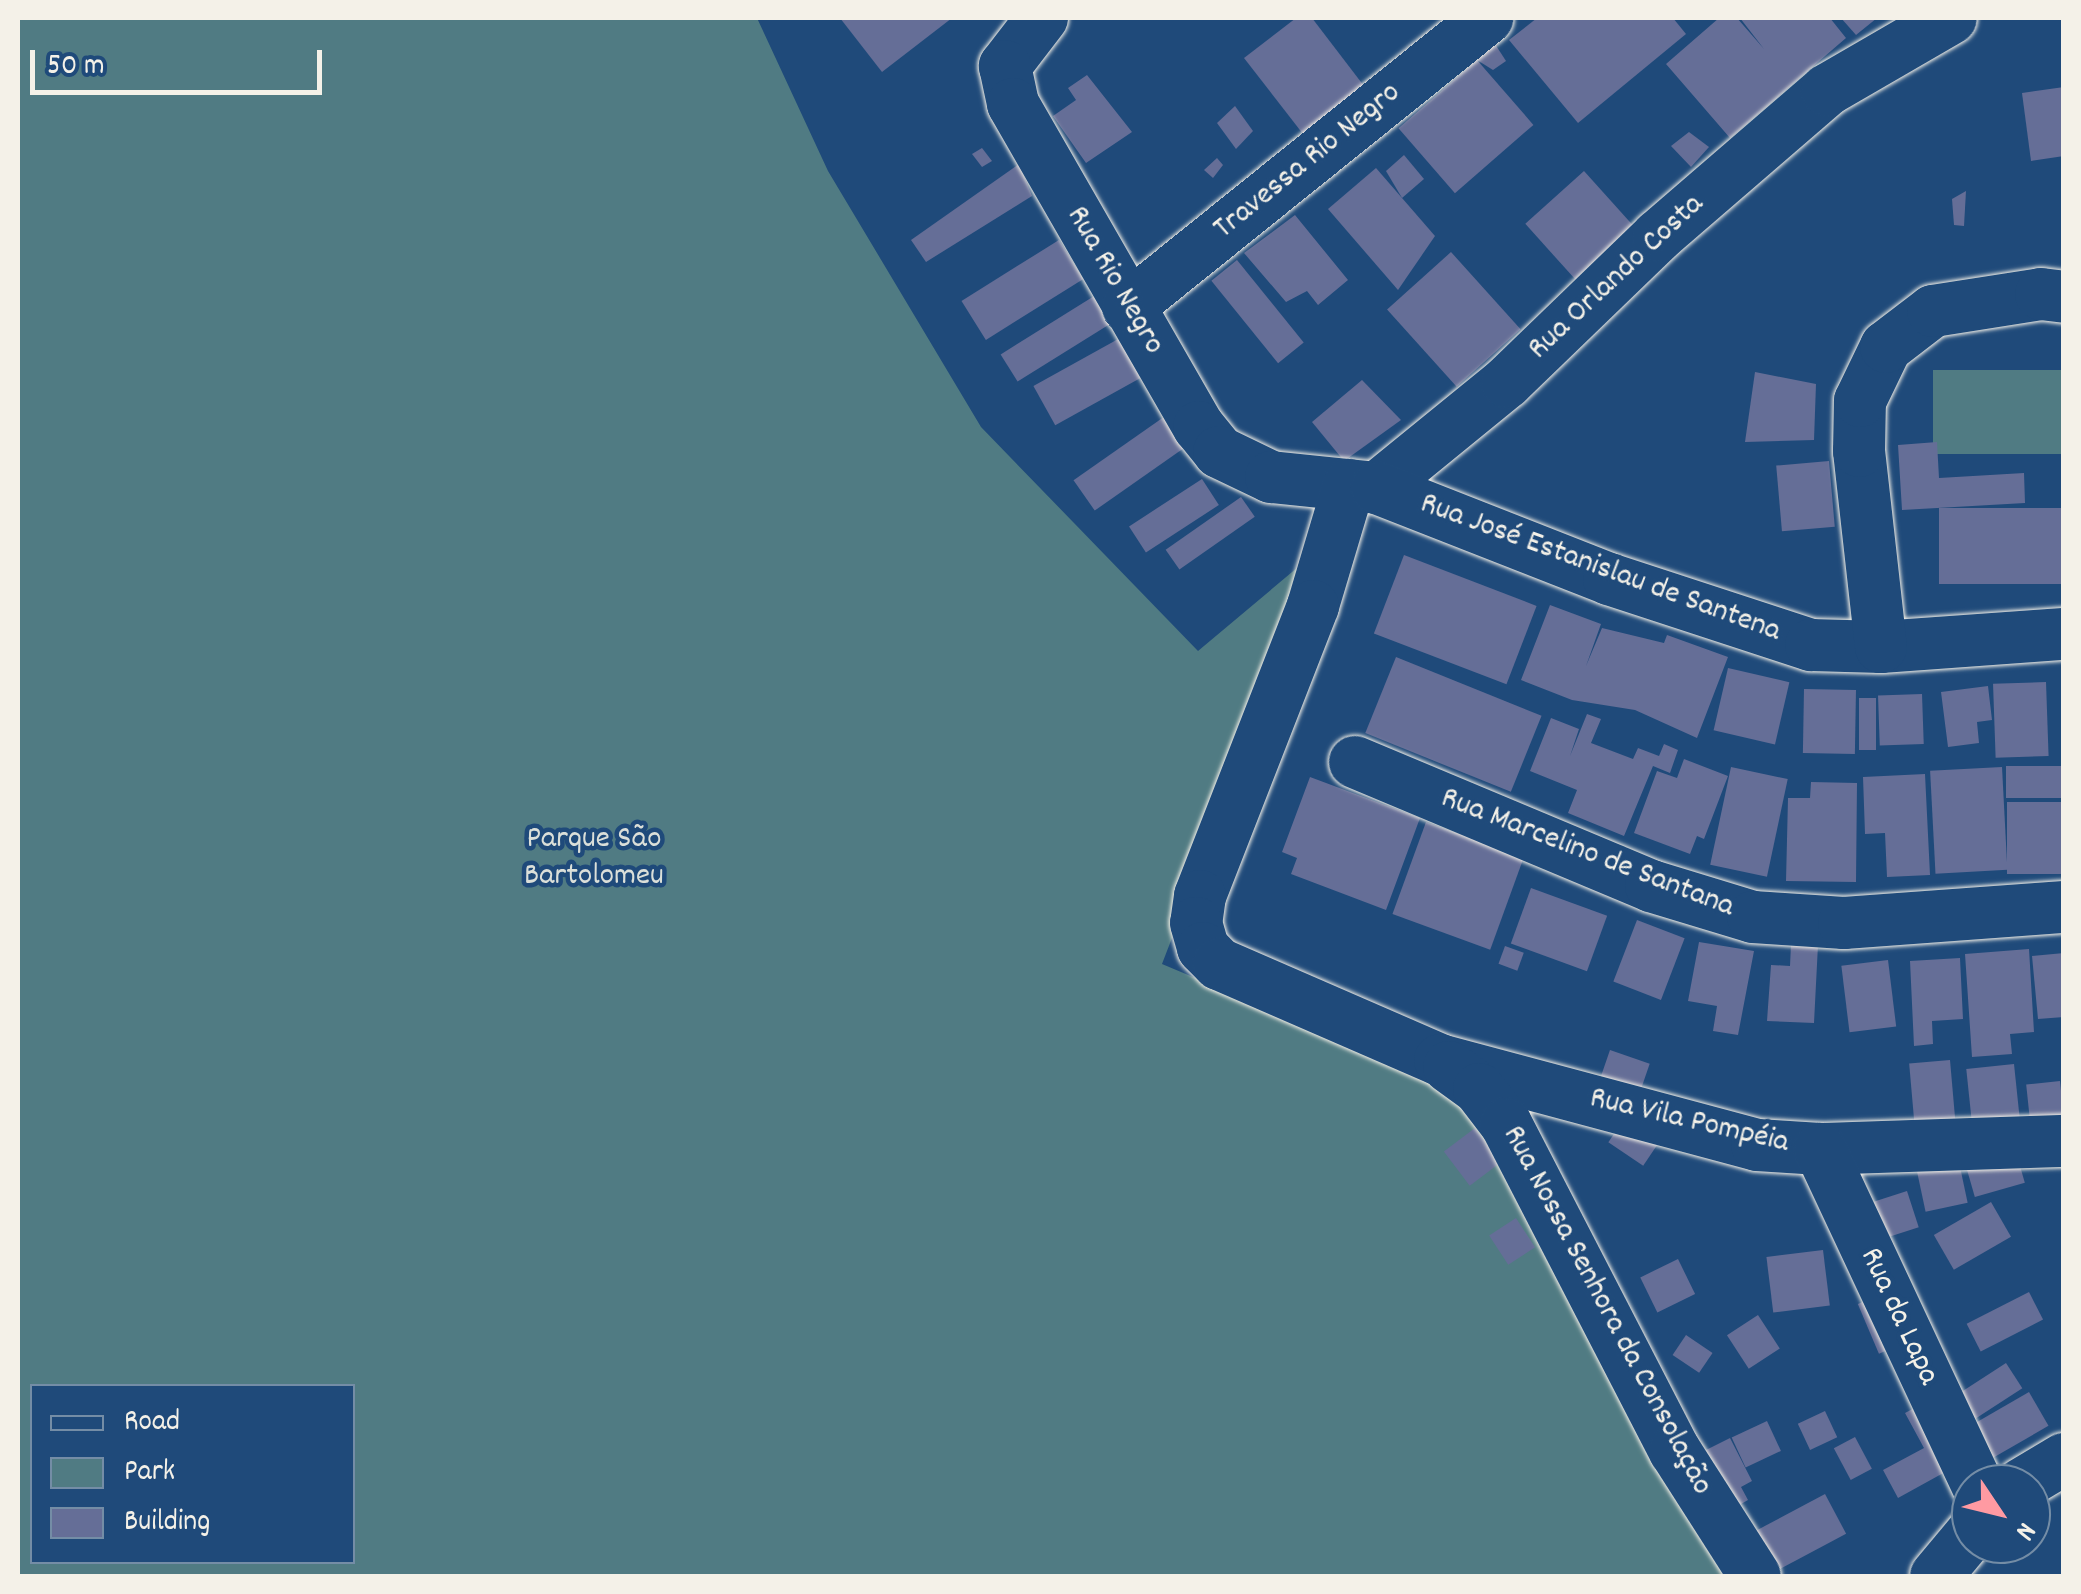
<!DOCTYPE html>
<meta charset="utf-8">
<style>
body{margin:0}
#map{position:relative;width:2081px;height:1594px;overflow:hidden;background:#1f4a7a;font-family:Dekko,sans-serif}
div>[style]{position:absolute}
.green>*{inset:0;background:#507b83;transform-origin:0 0}
.building>*{inset:0;background:#656e97;transform-origin:0 0}
.roads{filter:drop-shadow(0 0 2px #f4f1e8) drop-shadow(0 0 2px #f4f1e8)}
.minor>*{height:52px;margin:-26px;padding:0 26px;transform-origin:26px;border-radius:26px;background:#1f4a7a}
span{translate:-50% -50%;white-space:nowrap;text-align:center;line-height:1.15;-webkit-text-stroke:9px #1f4a7a;paint-order:stroke}
.street-label{font-size:32px;color:#f4f1e8}
.park-label{font-size:32px;color:#dbdfd9}
.frame{position:absolute;inset:0;border:20px solid #f4f1e8;pointer-events:none}
.legend{position:absolute;left:30px;top:1384px;width:325px;height:180px;box-sizing:border-box;background:#1f4a7a;border:2px solid #748da6;margin:0;padding:12px 18px;list-style:none;font-size:30px;color:#f4f1e8}
.legend li{display:flex;align-items:center;gap:20px;height:50px}
.legend b{width:50px;border:2px solid #748da6}
.north{position:absolute;left:1951px;top:1464px;width:100px;height:100px;box-sizing:border-box;background:#1f4a7a;border:2px solid #748da6;border-radius:50%;rotate:125deg;font-size:28px;font-weight:700;line-height:40px;text-align:center;color:#f4f1e8}
.north::after{content:'';display:block;margin:auto;width:35px;height:45px;background:#ff9aa2;clip-path:polygon(50% 0,100% 100%,50% 72%,0 100%)}
.scale{position:absolute;left:30px;top:50px;width:292px;height:45px;box-sizing:border-box;border:5px solid #f4f1e8;border-top:0;padding-left:12px;font-size:30px;line-height:35px;white-space:nowrap;color:#f4f1e8;-webkit-text-stroke:8px #1f4a7a;paint-order:stroke}
</style>
<div id="map">
<div class="green">
<div style="clip-path:polygon(evenodd,18px 18px,757px 18px,828px 171px,981px 427px,1198px 651px,1310px 557px,1293px 623px,1162px 964px,1466px 1092px,1739px 1576px,18px 1576px,18px 18px,32px 1386px,352px 1386px,352px 1562px,32px 1562px,32px 1386px)"></div>
<div style="left:2063px;top:370px;width:84px;height:130px;rotate:90deg"></div>
</div>
<div class="building">
<div style="clip-path:polygon(840px 18px,952px 18px,882px 72px)"></div>
<div style="clip-path:polygon(1296px 18px,1312px 18px,1364px 86px,1303px 134px,1244px 58px)"></div>
<div style="clip-path:polygon(1537px 18px,1673px 18px,1686px 34px,1578px 123px,1509px 40px)"></div>
<div style="clip-path:polygon(1719px 18px,1737px 18px,1764px 49px,1740px 18px,1830px 18px,1846px 38px,1730px 138px,1666px 64px)"></div>
<div style="clip-path:polygon(1841px 18px,1877px 18px,1856px 35px)"></div>
<div style="clip-path:polygon(1495px 44px,1506px 61px,1493px 70px,1477px 60px)"></div>
<div style="left:1477px;top:60px;width:86px;height:104px;rotate:49deg"></div>
<div style="clip-path:polygon(1087px 75px,1132px 132px,1086px 163px,1053px 116px,1076px 100px,1068px 88px)"></div>
<div style="clip-path:polygon(2064px 87px,2064px 156px,2031px 161px,2022px 93px)"></div>
<div style="clip-path:polygon(1235px 106px,1253px 131px,1236px 149px,1217px 123px)"></div>
<div style="clip-path:polygon(1689px 132px,1709px 147px,1691px 167px,1671px 146px)"></div>
<div style="clip-path:polygon(982px 148px,992px 161px,982px 167px,972px 154px)"></div>
<div style="clip-path:polygon(1404px 155px,1424px 179px,1402px 198px,1386px 171px)"></div>
<div style="clip-path:polygon(1217px 158px,1223px 165px,1213px 178px,1204px 170px)"></div>
<div style="clip-path:polygon(1019px 164px,1032px 196px,926px 262px,911px 240px)"></div>
<div style="clip-path:polygon(1376px 168px,1435px 236px,1398px 290px,1328px 209px)"></div>
<div style="left:1584px;top:171px;width:77px;height:79px;rotate:48deg"></div>
<div style="clip-path:polygon(1966px 191px,1964px 226px,1954px 225px,1952px 199px)"></div>
<div style="clip-path:polygon(1295px 215px,1348px 280px,1318px 305px,1307px 291px,1286px 302px,1244px 253px)"></div>
<div style="left:1059px;top:240px;width:46px;height:115px;rotate:58deg"></div>
<div style="left:1451px;top:252px;width:104px;height:86px;rotate:48deg"></div>
<div style="left:1237px;top:260px;width:106px;height:33px;rotate:51deg"></div>
<div style="left:1099px;top:293px;width:32px;height:116px;rotate:58deg"></div>
<div style="left:1120px;top:338px;width:45px;height:99px;rotate:61deg"></div>
<div style="clip-path:polygon(1755px 372px,1816px 384px,1814px 440px,1745px 442px)"></div>
<div style="clip-path:polygon(1362px 380px,1401px 420px,1344px 461px,1312px 422px)"></div>
<div style="left:1171px;top:412px;width:37px;height:119px;rotate:55deg"></div>
<div style="clip-path:polygon(1937px 442px,1939px 478px,2024px 473px,2025px 503px,1902px 510px,1898px 445px)"></div>
<div style="left:1829px;top:461px;width:66px;height:53px;rotate:85deg"></div>
<div style="left:1202px;top:479px;width:31px;height:87px;rotate:57deg"></div>
<div style="left:1241px;top:497px;width:24px;height:92px;rotate:55deg"></div>
<div style="left:2064px;top:508px;width:76px;height:125px;rotate:90deg"></div>
<div style="left:1404px;top:555px;width:142px;height:84px;rotate:21deg"></div>
<div style="clip-path:polygon(1550px 605px,1601px 624px,1586px 666px,1602px 628px,1664px 643px,1667px 635px,1728px 657px,1697px 738px,1635px 710px,1572px 700px,1521px 680px)"></div>
<div style="left:1396px;top:657px;width:157px;height:82px;rotate:22deg"></div>
<div style="left:1728px;top:668px;width:63px;height:64px;rotate:13deg"></div>
<div style="left:2046px;top:682px;width:74px;height:53px;rotate:88deg"></div>
<div style="clip-path:polygon(1988px 686px,1992px 720px,1977px 722px,1979px 743px,1948px 747px,1941px 692px)"></div>
<div style="left:1804px;top:689px;width:52px;height:64px;rotate:1deg"></div>
<div style="left:1922px;top:694px;width:50px;height:44px;rotate:88deg"></div>
<div style="left:1859px;top:698px;width:17px;height:52px"></div>
<div style="clip-path:polygon(1587px 714px,1601px 719px,1591px 743px,1633px 759px,1638px 748px,1659px 756px,1664px 744px,1678px 750px,1670px 773px,1653px 766px,1624px 836px,1568px 813px,1577px 790px,1530px 771px,1551px 718px,1579px 729px,1570px 756px)"></div>
<div style="clip-path:polygon(1684px 759px,1728px 776px,1704px 839px,1697px 836px,1690px 854px,1634px 833px,1657px 771px,1677px 778px)"></div>
<div style="left:2064px;top:766px;width:32px;height:58px;rotate:90deg"></div>
<div style="left:1731px;top:767px;width:58px;height:100px;rotate:12deg"></div>
<div style="left:2002px;top:767px;width:103px;height:72px;rotate:87deg"></div>
<div style="clip-path:polygon(1925px 774px,1930px 875px,1887px 877px,1885px 833px,1865px 834px,1863px 777px)"></div>
<div style="clip-path:polygon(1310px 777px,1420px 818px,1386px 910px,1291px 874px,1297px 858px,1282px 852px)"></div>
<div style="clip-path:polygon(1811px 782px,1857px 783px,1856px 882px,1786px 881px,1788px 798px,1810px 798px)"></div>
<div style="left:2064px;top:802px;width:72px;height:57px;rotate:90deg"></div>
<div style="left:1426px;top:822px;width:104px;height:98px;rotate:20deg"></div>
<div style="left:1531px;top:888px;width:81px;height:59px;rotate:20deg"></div>
<div style="left:1637px;top:920px;width:51px;height:66px;rotate:21deg"></div>
<div style="clip-path:polygon(1699px 942px,1754px 951px,1738px 1035px,1713px 1031px,1717px 1006px,1688px 1001px)"></div>
<div style="clip-path:polygon(1791px 944px,1818px 945px,1814px 1023px,1767px 1021px,1771px 965px,1790px 966px)"></div>
<div style="left:1505px;top:946px;width:20px;height:19px;rotate:20deg"></div>
<div style="clip-path:polygon(2029px 949px,2034px 1032px,2010px 1034px,2012px 1054px,1972px 1057px,1965px 954px)"></div>
<div style="clip-path:polygon(2064px 953px,2064px 1017px,2038px 1019px,2032px 956px)"></div>
<div style="clip-path:polygon(1960px 958px,1963px 1019px,1932px 1021px,1933px 1044px,1914px 1046px,1910px 961px)"></div>
<div style="left:1888px;top:960px;width:67px;height:47px;rotate:83deg"></div>
<div style="left:1610px;top:1050px;width:42px;height:36px;rotate:19deg"></div>
<div style="left:1950px;top:1060px;width:62px;height:41px;rotate:85deg"></div>
<div style="left:2014px;top:1064px;width:63px;height:48px;rotate:84deg"></div>
<div style="left:2060px;top:1081px;width:40px;height:34px;rotate:84deg"></div>
<div style="left:1624px;top:1119px;width:42px;height:28px;rotate:34deg"></div>
<div style="left:1475px;top:1128px;width:43px;height:39px;rotate:53deg"></div>
<div style="left:1956px;top:1148px;width:56px;height:43px;rotate:78deg"></div>
<div style="left:2016px;top:1152px;width:32px;height:52px;rotate:74deg"></div>
<div style="left:1907px;top:1191px;width:38px;height:40px;rotate:72deg"></div>
<div style="left:1991px;top:1202px;width:40px;height:66px;rotate:60deg"></div>
<div style="left:1516px;top:1218px;width:35px;height:32px;rotate:57deg"></div>
<div style="left:1823px;top:1250px;width:56px;height:57px;rotate:83deg"></div>
<div style="left:1678px;top:1259px;width:39px;height:42px;rotate:64deg"></div>
<div style="left:2029px;top:1292px;width:31px;height:70px;rotate:63deg"></div>
<div style="left:1879px;top:1295px;width:54px;height:23px;rotate:67deg"></div>
<div style="left:1758px;top:1315px;width:40px;height:37px;rotate:57deg"></div>
<div style="left:1686px;top:1335px;width:32px;height:24px;rotate:34deg"></div>
<div style="left:2006px;top:1363px;width:30px;height:57px;rotate:57deg"></div>
<div style="left:2029px;top:1392px;width:39px;height:66px;rotate:60deg"></div>
<div style="clip-path:polygon(1922px 1404px,1956px 1466px,1898px 1498px,1883px 1470px,1924px 1448px,1905px 1413px)"></div>
<div style="left:1825px;top:1411px;width:29px;height:30px;rotate:65deg"></div>
<div style="left:1767px;top:1421px;width:33px;height:39px;rotate:65deg"></div>
<div style="left:1855px;top:1437px;width:36px;height:24px;rotate:62deg"></div>
<div style="clip-path:polygon(1730px 1438px,1752px 1481px,1741px 1487px,1748px 1500px,1727px 1512px,1698px 1454px)"></div>
<div style="left:1825px;top:1494px;width:45px;height:93px;rotate:62deg"></div>
</div>
<div class="roads">
<div class="minor">
<div style="left:1042px;top:18px;width:61px;rotate:127.6deg"></div>
<div style="left:1005px;top:66px;width:39px;rotate:78deg"></div>
<div style="left:1013px;top:104px;width:373px;rotate:60.1deg"></div>
<div style="left:1199px;top:427px;width:32px;rotate:51deg"></div>
<div style="left:1219px;top:452px;width:58px;rotate:25.7deg"></div>
<div style="left:1271px;top:477px;width:107px;rotate:5.9deg"></div>
<div style="left:1377px;top:488px;width:168px;rotate:-39.2deg"></div>
<div style="left:1507px;top:382px;width:210px;rotate:-44deg"></div>
<div style="left:1658px;top:236px;width:223px;rotate:-40.8deg"></div>
<div style="left:1827px;top:90px;width:143px;rotate:-30.1deg"></div>
<div style="left:1128px;top:307px;width:461px;rotate:-38.8deg"></div>
<div style="left:1349px;top:485px;width:126px;rotate:106.6deg"></div>
<div style="left:1313px;top:606px;width:311px;rotate:111.3deg"></div>
<div style="left:1200px;top:896px;width:27px;rotate:98deg"></div>
<div style="left:1196px;top:923px;width:26px;rotate:74deg"></div>
<div style="left:1203px;top:948px;width:23px;rotate:45deg"></div>
<div style="left:1219px;top:964px;width:241px;rotate:23.5deg"></div>
<div style="left:1440px;top:1060px;width:328px;rotate:15deg"></div>
<div style="left:1757px;top:1145px;width:63px;rotate:3.6deg"></div>
<div style="left:1820px;top:1149px;width:244px;rotate:-1.9deg"></div>
<div style="left:1377px;top:488px;width:249px;rotate:21.4deg"></div>
<div style="left:1609px;top:579px;width:213px;rotate:18.1deg"></div>
<div style="left:1811px;top:645px;width:70px;rotate:1.6deg"></div>
<div style="left:1881px;top:647px;width:183px;rotate:-4.1deg"></div>
<div style="left:1881px;top:647px;width:197px;rotate:-96.4deg"></div>
<div style="left:1859px;top:451px;width:50px;rotate:-88.9deg"></div>
<div style="left:1860px;top:401px;width:60px;rotate:-64.3deg"></div>
<div style="left:1886px;top:347px;width:59px;rotate:-37.5deg"></div>
<div style="left:1933px;top:311px;width:109px;rotate:-8.9deg"></div>
<div style="left:2041px;top:294px;width:23px;rotate:7deg"></div>
<div style="left:1355px;top:762px;width:321px;rotate:22.7deg"></div>
<div style="left:1651px;top:886px;width:107px;rotate:16.9deg"></div>
<div style="left:1753px;top:917px;width:91px;rotate:3.8deg"></div>
<div style="left:1844px;top:923px;width:221px;rotate:-4.2deg"></div>
<div style="left:1449px;top:1067px;width:37px;rotate:36deg"></div>
<div style="left:1479px;top:1089px;width:44px;rotate:52.4deg"></div>
<div style="left:1506px;top:1124px;width:368px;rotate:62.7deg"></div>
<div style="left:1675px;top:1451px;width:148px;rotate:57.4deg"></div>
<div style="left:1820px;top:1149px;width:370px;rotate:64.9deg"></div>
<div style="left:2022px;top:1484px;width:49px;rotate:-30.8deg"></div>
<div style="left:1936px;top:1576px;width:55px;rotate:-50.2deg"></div>
</div>
</div>
<div class="street-label">
<span style="left:1308px;top:162px;rotate:-39deg">Travessa Rio Negro</span>
<span style="left:1617px;top:278px;rotate:-43deg">Rua Orlando Costa</span>
<span style="left:1114px;top:281px;rotate:60deg">Rua Rio Negro</span>
<span style="left:1600px;top:569px;rotate:20deg">Rua José Estanislau de Santena</span>
<span style="left:1587px;top:854px;rotate:21deg">Rua Marcelino de Santana</span>
<span style="left:1689px;top:1122px;rotate:13deg">Rua Vila Pompéia</span>
<span style="left:1606px;top:1311px;rotate:62deg">Rua Nossa Senhora da Consolação</span>
<span style="left:1898px;top:1317px;rotate:65deg">Rua da Lapa</span>
</div>
<div class="park-label">
<span style="left:594px;top:859px">Parque São<br>Bartolomeu</span>
</div>
<div class="frame"></div>
<ul class="legend">
<li><b style="height:12px;background:#1f4a7a"></b>Road</li>
<li><b style="height:28px;background:#507b83"></b>Park</li>
<li><b style="height:28px;background:#656e97"></b>Building</li>
</ul>
<div class="north">N</div>
<div class="scale">50 m</div>
</div>
